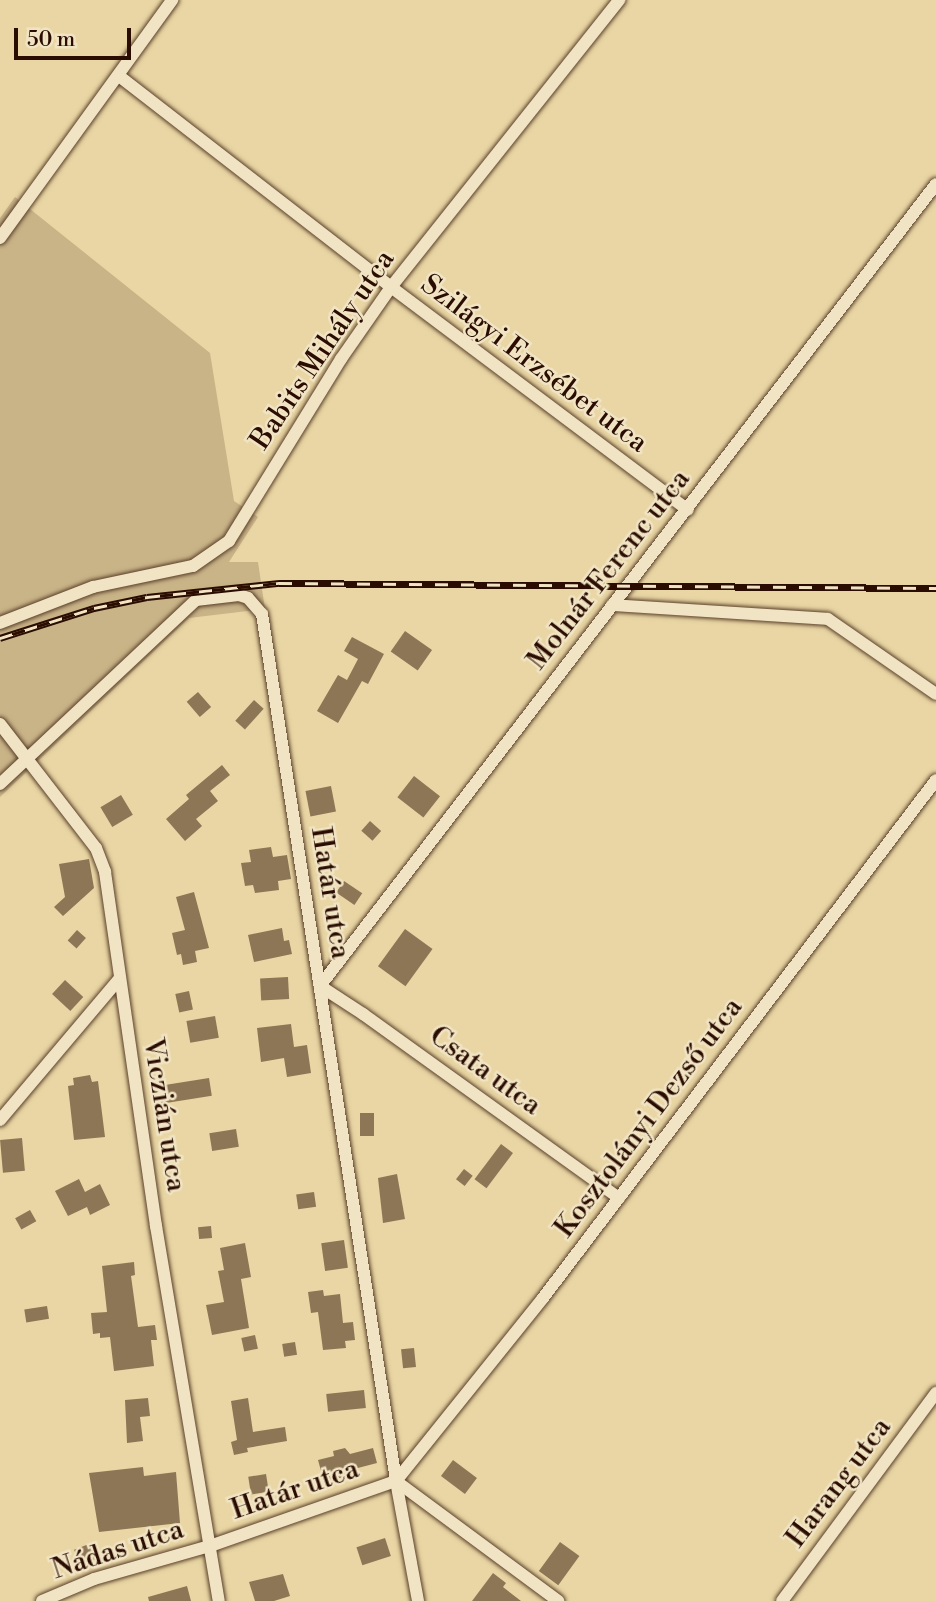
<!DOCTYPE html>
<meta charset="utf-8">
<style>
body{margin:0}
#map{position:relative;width:936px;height:1601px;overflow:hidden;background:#e9d6a4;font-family:"Libre Bodoni",serif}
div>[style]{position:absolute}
.green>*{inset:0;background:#c9b488}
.building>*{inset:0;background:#8d7655;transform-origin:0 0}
.roads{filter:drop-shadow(0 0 2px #5a3f29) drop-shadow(0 0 2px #5a3f29)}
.minor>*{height:12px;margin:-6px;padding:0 6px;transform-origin:6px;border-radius:6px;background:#f1e4c4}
.rail>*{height:7px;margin-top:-3.5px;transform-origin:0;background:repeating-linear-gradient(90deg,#f1e4c4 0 13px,#2a0d00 0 26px);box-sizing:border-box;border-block:2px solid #2a0d00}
span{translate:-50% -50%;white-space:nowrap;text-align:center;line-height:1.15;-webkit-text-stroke:5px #f1e4c4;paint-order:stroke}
.street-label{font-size:28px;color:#2a0d00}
.scale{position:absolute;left:14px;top:28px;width:117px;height:32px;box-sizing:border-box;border:4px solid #2a0d00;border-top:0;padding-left:9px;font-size:21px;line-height:24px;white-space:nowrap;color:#2a0d00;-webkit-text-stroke:5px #f1e4c4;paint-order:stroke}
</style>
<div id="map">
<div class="green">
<div style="clip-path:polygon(15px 197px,210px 353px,234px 501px,258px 517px,229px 562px,258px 562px,265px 609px,189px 618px,0 797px,0 218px)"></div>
</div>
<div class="building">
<div style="left:405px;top:631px;width:33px;height:25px;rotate:35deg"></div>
<div style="clip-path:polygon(352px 637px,384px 654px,368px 684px,362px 681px,338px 723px,317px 711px,338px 675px,347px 680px,358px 659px,344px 651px)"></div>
<div style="left:198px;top:692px;width:20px;height:15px;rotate:49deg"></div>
<div style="left:254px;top:700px;width:13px;height:28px;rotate:42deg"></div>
<div style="clip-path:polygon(222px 765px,230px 775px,210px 791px,218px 801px,196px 819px,202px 826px,185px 841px,166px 819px,189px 799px,186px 795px)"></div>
<div style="left:414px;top:776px;width:33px;height:27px;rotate:38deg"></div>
<div style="left:331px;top:786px;width:26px;height:26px;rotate:79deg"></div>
<div style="left:121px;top:795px;width:23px;height:24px;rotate:59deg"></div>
<div style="left:370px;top:821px;width:15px;height:13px;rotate:42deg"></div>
<div style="clip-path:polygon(271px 847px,273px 857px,287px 855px,291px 879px,278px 881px,279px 890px,255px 893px,253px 885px,245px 886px,241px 863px,251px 862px,249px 850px)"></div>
<div style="clip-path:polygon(89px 859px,94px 888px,63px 916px,54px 907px,65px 897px,59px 864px)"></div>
<div style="left:344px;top:881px;width:22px;height:14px;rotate:34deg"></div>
<div style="clip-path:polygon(194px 892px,209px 948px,195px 951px,197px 962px,183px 965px,181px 954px,177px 955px,172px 933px,185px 930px,176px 897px)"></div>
<div style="clip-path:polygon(282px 928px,284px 941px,289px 940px,292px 954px,254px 962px,248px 935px)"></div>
<div style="left:405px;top:929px;width:34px;height:46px;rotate:36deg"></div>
<div style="left:77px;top:930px;width:12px;height:14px;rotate:42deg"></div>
<div style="left:288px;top:977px;width:22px;height:28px;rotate:87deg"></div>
<div style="left:65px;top:980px;width:25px;height:19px;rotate:43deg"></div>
<div style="left:189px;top:991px;width:19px;height:14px;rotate:78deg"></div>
<div style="left:215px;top:1016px;width:22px;height:29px;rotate:80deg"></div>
<div style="clip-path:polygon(291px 1024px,294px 1047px,307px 1045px,311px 1073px,287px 1077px,284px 1058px,261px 1062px,257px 1028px)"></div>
<div style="clip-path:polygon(90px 1075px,92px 1082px,98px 1081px,105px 1137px,74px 1140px,68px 1086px,74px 1085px,73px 1078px)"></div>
<div style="left:209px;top:1078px;width:18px;height:51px;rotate:81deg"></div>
<div style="left:360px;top:1113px;width:14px;height:23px"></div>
<div style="left:236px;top:1129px;width:18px;height:27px;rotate:81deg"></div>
<div style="left:22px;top:1138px;width:33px;height:22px;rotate:85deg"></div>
<div style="left:501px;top:1144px;width:15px;height:44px;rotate:37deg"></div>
<div style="left:464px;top:1169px;width:11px;height:13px;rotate:38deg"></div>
<div style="clip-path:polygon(397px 1174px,405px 1219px,383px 1223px,378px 1178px)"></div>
<div style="clip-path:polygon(79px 1179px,85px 1192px,100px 1184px,110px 1205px,90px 1215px,87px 1207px,68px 1216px,55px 1191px)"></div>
<div style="left:314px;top:1192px;width:15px;height:18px;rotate:82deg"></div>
<div style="left:30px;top:1210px;width:13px;height:17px;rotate:61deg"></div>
<div style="left:211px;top:1226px;width:12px;height:13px;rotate:85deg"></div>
<div style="left:344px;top:1240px;width:28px;height:23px;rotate:82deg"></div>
<div style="clip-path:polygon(245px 1243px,251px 1277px,241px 1279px,249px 1328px,212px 1335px,206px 1305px,224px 1302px,218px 1271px,224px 1270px,220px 1248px)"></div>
<div style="clip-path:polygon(134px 1262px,135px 1275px,131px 1276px,138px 1327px,155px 1325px,157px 1340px,151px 1340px,154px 1366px,114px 1371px,110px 1337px,100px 1338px,100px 1333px,93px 1334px,91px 1313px,107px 1312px,102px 1266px)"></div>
<div style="clip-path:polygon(323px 1290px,324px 1296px,340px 1294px,343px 1323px,353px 1322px,355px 1340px,345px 1341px,346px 1348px,323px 1350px,318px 1312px,311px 1313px,308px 1292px)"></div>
<div style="left:47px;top:1306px;width:13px;height:23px;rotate:81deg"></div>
<div style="left:255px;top:1335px;width:14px;height:14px;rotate:78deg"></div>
<div style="left:295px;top:1342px;width:13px;height:13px;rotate:81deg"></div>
<div style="left:414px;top:1348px;width:19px;height:13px;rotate:84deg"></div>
<div style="left:364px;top:1390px;width:18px;height:38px;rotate:84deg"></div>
<div style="clip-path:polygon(148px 1398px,150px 1416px,140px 1417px,143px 1441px,127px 1443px,125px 1400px)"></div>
<div style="clip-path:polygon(248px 1398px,253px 1432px,285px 1427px,287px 1441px,247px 1448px,248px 1452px,234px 1455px,231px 1442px,237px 1440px,231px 1401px)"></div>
<div style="clip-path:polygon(345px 1448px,350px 1454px,373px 1448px,377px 1463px,354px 1469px,355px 1474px,324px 1482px,318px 1460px,334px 1456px,333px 1451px)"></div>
<div style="left:453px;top:1460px;width:30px;height:20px;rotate:37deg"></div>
<div style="clip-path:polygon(143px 1467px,144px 1476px,176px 1472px,180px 1523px,99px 1532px,89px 1473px)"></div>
<div style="left:266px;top:1474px;width:18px;height:18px;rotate:81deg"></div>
<div style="left:385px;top:1538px;width:19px;height:30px;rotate:72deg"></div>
<div style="left:560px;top:1542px;width:24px;height:36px;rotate:36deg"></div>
<div style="left:89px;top:1544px;width:17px;height:16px;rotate:69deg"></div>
<div style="clip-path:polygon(493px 1573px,506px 1583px,503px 1587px,521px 1601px,472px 1601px)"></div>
<div style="clip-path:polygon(283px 1574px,290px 1596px,274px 1601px,255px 1601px,249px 1582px)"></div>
<div style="clip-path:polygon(187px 1586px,191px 1601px,149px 1601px,148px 1597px)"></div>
</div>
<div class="roads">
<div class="minor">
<div style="left:119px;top:76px;width:344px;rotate:37.8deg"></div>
<div style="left:391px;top:287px;width:371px;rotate:36.9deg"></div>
<div style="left:0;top:238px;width:294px;rotate:-54.1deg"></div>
<div style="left:612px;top:605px;width:216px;rotate:3.7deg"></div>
<div style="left:828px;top:619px;width:131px;rotate:34.8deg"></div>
<div style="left:0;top:623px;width:100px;rotate:-21.2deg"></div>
<div style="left:93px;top:587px;width:102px;rotate:-11.9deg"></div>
<div style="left:193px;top:566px;width:44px;rotate:-34.8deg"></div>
<div style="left:229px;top:541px;width:214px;rotate:-58.4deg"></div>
<div style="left:341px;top:359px;width:88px;rotate:-55.2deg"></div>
<div style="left:391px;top:287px;width:367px;rotate:-51.5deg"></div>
<div style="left:0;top:724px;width:157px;rotate:52.3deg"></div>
<div style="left:96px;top:848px;width:26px;rotate:69deg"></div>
<div style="left:105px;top:872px;width:358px;rotate:81.8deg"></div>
<div style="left:156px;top:1226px;width:380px;rotate:80.5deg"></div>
<div style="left:0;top:784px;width:269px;rotate:-43.2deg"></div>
<div style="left:196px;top:600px;width:43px;rotate:-6.6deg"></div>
<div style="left:239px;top:595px;width:9px;rotate:18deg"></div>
<div style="left:248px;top:598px;width:21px;rotate:49deg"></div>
<div style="left:262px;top:614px;width:877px;rotate:81.21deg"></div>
<div style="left:396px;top:1481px;width:122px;rotate:79.6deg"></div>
<div style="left:0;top:1120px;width:185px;rotate:-49.8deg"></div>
<div style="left:619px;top:1198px;width:315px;rotate:-144.3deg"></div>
<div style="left:363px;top:1014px;width:51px;rotate:-146.9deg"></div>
<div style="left:320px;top:986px;width:1011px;rotate:-52.47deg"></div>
<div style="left:396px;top:1481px;width:235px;rotate:-51.2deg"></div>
<div style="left:543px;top:1298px;width:650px;rotate:-52.81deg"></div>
<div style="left:396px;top:1481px;width:202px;rotate:36.5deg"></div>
<div style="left:42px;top:1601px;width:56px;rotate:-22.9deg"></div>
<div style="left:94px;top:1579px;width:121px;rotate:-15.9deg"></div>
<div style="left:210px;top:1546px;width:197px;rotate:-19.3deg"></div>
<div style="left:782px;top:1601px;width:259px;rotate:-53.5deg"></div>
</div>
</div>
<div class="rail">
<div style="left:0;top:638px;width:99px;rotate:-17.7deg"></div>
<div style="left:94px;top:608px;width:54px;rotate:-11.7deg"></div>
<div style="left:147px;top:597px;width:133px;rotate:-6.1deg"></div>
<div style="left:279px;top:583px;width:657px;rotate:0.44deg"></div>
</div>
<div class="street-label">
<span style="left:323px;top:350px;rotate:-56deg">Babits Mihály utca</span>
<span style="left:534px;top:364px;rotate:37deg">Szilágyi Erzsébet utca</span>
<span style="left:609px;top:570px;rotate:-52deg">Molnár Ferenc utca</span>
<span style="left:330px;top:893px;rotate:81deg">Határ utca</span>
<span style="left:485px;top:1071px;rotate:36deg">Csata utca</span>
<span style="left:164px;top:1115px;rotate:81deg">Viczián utca</span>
<span style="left:649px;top:1118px;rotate:-53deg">Kosztolányi Dezső utca</span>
<span style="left:839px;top:1483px;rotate:-53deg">Harang utca</span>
<span style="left:295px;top:1490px;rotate:-19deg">Határ utca</span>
<span style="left:118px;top:1550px;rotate:-18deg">Nádas utca</span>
</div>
<div class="scale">50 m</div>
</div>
